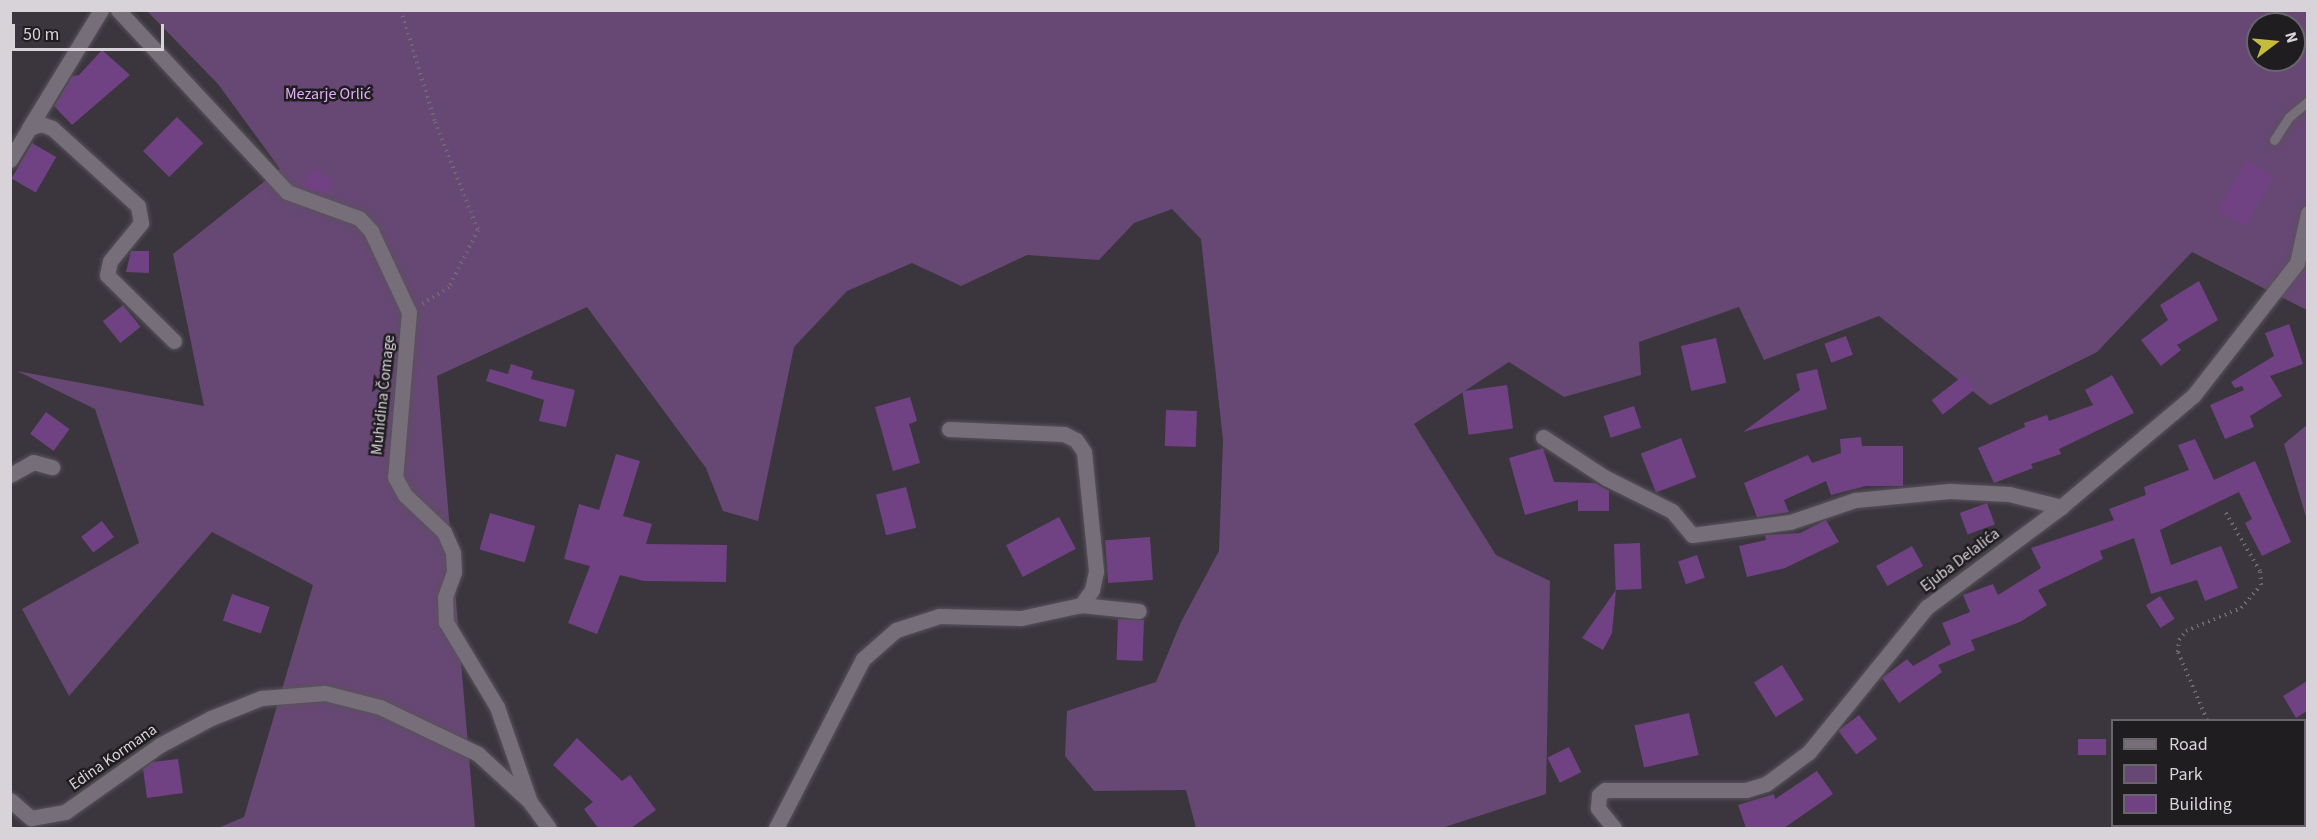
<!DOCTYPE html>
<meta charset="utf-8">
<style>
body{margin:0}
#map{position:relative;width:2318px;height:839px;overflow:hidden;background:#3b353e;font-family:"Source Sans 3",sans-serif}
div>[style]{position:absolute}
.green>*{inset:0;background:#674874}
.building>*{inset:0;background:#704283;transform-origin:0 0}
.path>*{height:4px;margin-top:-2px;transform-origin:0;background:repeating-linear-gradient(90deg,#6f6a72 0 1.5px,transparent 0 6px)}
.roads{filter:drop-shadow(0 0 2px #58535a) drop-shadow(0 0 2px #58535a)}
.service>*{height:9px;margin:-4.5px;padding:0 4.5px;transform-origin:4.5px;border-radius:4.5px;background:#766f7a}
.minor>*{height:15px;margin:-7.5px;padding:0 7.5px;transform-origin:7.5px;border-radius:7.5px;background:#766f7a}
span{translate:-50% -50%;white-space:nowrap;text-align:center;line-height:1.15;-webkit-text-stroke:5px #201d21;paint-order:stroke}
.park-label{font-size:16px;color:#e2aff8}
.street-label{font-size:16px;color:#d7d3d9}
.frame{position:absolute;inset:0;border:12px solid #d7d3d9;pointer-events:none}
.legend{position:absolute;left:2111px;top:719px;width:195px;height:108px;box-sizing:border-box;background:#201d21;border:2px solid #69666b;margin:0;padding:8px 10px;list-style:none;font-size:18px;color:#d7d3d9}
.legend li{display:flex;align-items:center;gap:12px;height:30px}
.legend b{width:30px;border:2px solid #69666b}
.north{position:absolute;left:2246px;top:12px;width:60px;height:60px;box-sizing:border-box;background:#201d21;border:2px solid #69666b;border-radius:50%;rotate:74deg;font-size:16px;font-weight:700;line-height:24px;text-align:center;color:#d7d3d9}
.north::after{content:'';display:block;margin:auto;width:21px;height:27px;background:#c5bc3d;clip-path:polygon(50% 0,100% 100%,50% 72%,0 100%)}
.scale{position:absolute;left:12px;top:24px;width:152px;height:27px;box-sizing:border-box;border:3px solid #d7d3d9;border-top:0;padding-left:8px;font-size:18px;line-height:21px;white-space:nowrap;color:#d7d3d9;-webkit-text-stroke:4px #201d21;paint-order:stroke}
</style>
<div id="map">
<div class="green">
<div style="clip-path:polygon(evenodd,147px 11px,2307px 11px,2307px 310px,2192px 252px,2097px 352px,1990px 405px,1879px 316px,1764px 360px,1739px 307px,1639px 342px,1641px 375px,1564px 397px,1509px 362px,1414px 424px,1496px 555px,1550px 581px,1546px 794px,1442px 828px,1196px 828px,1186px 790px,1094px 791px,1065px 756px,1067px 711px,1156px 682px,1181px 622px,1219px 551px,1223px 440px,1201px 239px,1172px 209px,1134px 223px,1099px 260px,1027px 255px,961px 286px,912px 263px,847px 291px,794px 347px,758px 521px,723px 511px,706px 468px,587px 307px,437px 376px,475px 828px,218px 828px,244px 817px,313px 585px,212px 532px,69px 696px,22px 609px,139px 543px,95px 409px,17px 371px,204px 406px,173px 254px,280px 169px,218px 84px,147px 11px,2258px 24px,2294px 24px,2294px 60px,2258px 60px,2258px 24px)"></div>
<div style="clip-path:polygon(2307px 425px,2307px 520px,2284px 444px)"></div>
</div>
<div class="building">
<div style="clip-path:polygon(102px 50px,130px 75px,72px 125px,54px 106px,72px 76px,79px 75px)"></div>
<div style="left:177px;top:117px;width:37px;height:48px;rotate:45deg"></div>
<div style="left:32px;top:143px;width:28px;height:41px;rotate:30deg"></div>
<div style="left:2246px;top:161px;width:32px;height:57px;rotate:30deg"></div>
<div style="clip-path:polygon(314px 168px,334px 182px,325px 195px,301px 187px)"></div>
<div style="clip-path:polygon(131px 251px,149px 251px,149px 273px,126px 272px)"></div>
<div style="clip-path:polygon(2199px 281px,2218px 320px,2177px 345px,2181px 350px,2161px 366px,2141px 340px,2168px 320px,2160px 305px)"></div>
<div style="left:123px;top:305px;width:28px;height:26px;rotate:51deg"></div>
<div style="clip-path:polygon(2289px 324px,2303px 364px,2270px 376px,2282px 396px,2250px 416px,2254px 427px,2225px 439px,2210px 405px,2244px 390px,2242px 386px,2235px 388px,2231px 382px,2274px 356px,2265px 333px)"></div>
<div style="left:1846px;top:336px;width:20px;height:23px;rotate:70deg"></div>
<div style="left:1716px;top:338px;width:46px;height:36px;rotate:77deg"></div>
<div style="clip-path:polygon(511px 364px,533px 371px,531px 379px,575px 390px,566px 427px,539px 421px,544px 400px,486px 381px,490px 369px,508px 374px)"></div>
<div style="clip-path:polygon(1817px 369px,1827px 409px,1743px 432px,1800px 390px,1796px 374px)"></div>
<div style="left:1964px;top:375px;width:18px;height:41px;rotate:52deg"></div>
<div style="clip-path:polygon(2112px 375px,2134px 413px,2059px 449px,2061px 454px,2031px 464px,2033px 468px,1994px 483px,1978px 448px,2025px 427px,2024px 423px,2047px 415px,2049px 421px,2093px 405px,2085px 390px)"></div>
<div style="left:1507px;top:385px;width:44px;height:45px;rotate:82deg"></div>
<div style="clip-path:polygon(910px 397px,917px 421px,909px 424px,920px 463px,893px 471px,875px 407px)"></div>
<div style="left:1634px;top:406px;width:23px;height:32px;rotate:72deg"></div>
<div style="left:1166px;top:410px;width:31px;height:36px;rotate:2deg"></div>
<div style="left:46px;top:412px;width:29px;height:27px;rotate:36deg"></div>
<div style="clip-path:polygon(1861px 437px,1862px 446px,1903px 446px,1903px 486px,1866px 486px,1831px 495px,1826px 481px,1784px 500px,1789px 512px,1757px 517px,1744px 483px,1808px 455px,1812px 463px,1841px 453px,1840px 439px)"></div>
<div style="left:1681px;top:438px;width:42px;height:43px;rotate:69deg"></div>
<div style="clip-path:polygon(2195px 439px,2214px 480px,2255px 461px,2291px 542px,2262px 556px,2245px 523px,2252px 519px,2239px 492px,2160px 530px,2171px 565px,2221px 546px,2238px 588px,2205px 601px,2197px 580px,2151px 594px,2134px 538px,2100px 551px,2103px 559px,2038px 590px,2047px 605px,2020px 622px,1971px 640px,1975px 650px,1938px 665px,1942px 672px,1899px 703px,1882px 678px,1907px 659px,1913px 666px,1951px 644px,1942px 623px,1970px 612px,1963px 595px,1993px 584px,1998px 595px,2041px 568px,2031px 548px,2114px 520px,2109px 509px,2146px 495px,2144px 487px,2189px 470px,2178px 445px)"></div>
<div style="clip-path:polygon(1543px 448px,1554px 482px,1595px 483px,1609px 491px,1609px 511px,1578px 511px,1578px 500px,1525px 515px,1509px 458px)"></div>
<div style="clip-path:polygon(616px 454px,640px 461px,623px 516px,652px 524px,646px 544px,727px 545px,726px 582px,644px 581px,620px 575px,597px 634px,568px 623px,590px 566px,564px 559px,579px 504px,599px 510px)"></div>
<div style="left:906px;top:487px;width:42px;height:31px;rotate:76deg"></div>
<div style="left:1987px;top:503px;width:23px;height:29px;rotate:70deg"></div>
<div style="left:490px;top:513px;width:47px;height:38px;rotate:16deg"></div>
<div style="left:1059px;top:517px;width:36px;height:60px;rotate:62deg"></div>
<div style="clip-path:polygon(1826px 520px,1839px 542px,1785px 568px,1747px 577px,1739px 546px,1766px 540px,1765px 535px,1800px 533px)"></div>
<div style="left:102px;top:521px;width:20px;height:26px;rotate:53deg"></div>
<div style="left:1150px;top:537px;width:43px;height:45px;rotate:86deg"></div>
<div style="left:1640px;top:543px;width:46px;height:26px;rotate:88deg"></div>
<div style="left:1912px;top:546px;width:23px;height:41px;rotate:61deg"></div>
<div style="left:1697px;top:555px;width:24px;height:20px;rotate:71deg"></div>
<div style="clip-path:polygon(1616px 590px,1612px 633px,1603px 650px,1582px 638px)"></div>
<div style="left:232px;top:594px;width:40px;height:28px;rotate:19deg"></div>
<div style="left:2160px;top:596px;width:27px;height:17px;rotate:57deg"></div>
<div style="left:1118px;top:619px;width:26px;height:41px;rotate:2deg"></div>
<div style="left:1782px;top:665px;width:41px;height:33px;rotate:58deg"></div>
<div style="clip-path:polygon(2307px 681px,2307px 711px,2296px 718px,2283px 696px)"></div>
<div style="left:1689px;top:713px;width:43px;height:56px;rotate:77deg"></div>
<div style="left:1859px;top:715px;width:30px;height:26px;rotate:53deg"></div>
<div style="clip-path:polygon(577px 738px,622px 781px,630px 775px,656px 810px,631px 828px,598px 828px,584px 809px,593px 802px,553px 765px)"></div>
<div style="left:2078px;top:739px;width:28px;height:16px"></div>
<div style="left:1569px;top:747px;width:28px;height:24px;rotate:64deg"></div>
<div style="clip-path:polygon(178px 759px,183px 793px,147px 798px,143px 769px,152px 762px)"></div>
<div style="clip-path:polygon(1817px 771px,1833px 794px,1784px 828px,1746px 828px,1738px 805px,1774px 794px,1775px 799px)"></div>
</div>
<div class="path">
<div style="left:401px;top:10px;width:117px;rotate:73.1deg"></div>
<div style="left:435px;top:122px;width:116px;rotate:68.3deg"></div>
<div style="left:478px;top:230px;width:64px;rotate:117deg"></div>
<div style="left:449px;top:287px;width:32px;rotate:148deg"></div>
<div style="left:2207px;top:720px;width:74px;rotate:-113.1deg"></div>
<div style="left:2178px;top:652px;width:12px;rotate:-85deg"></div>
<div style="left:2179px;top:640px;width:11px;rotate:-52deg"></div>
<div style="left:2186px;top:631px;width:60px;rotate:-22.7deg"></div>
<div style="left:2241px;top:608px;width:30px;rotate:-49deg"></div>
<div style="left:2261px;top:585px;width:14px;rotate:-94deg"></div>
<div style="left:2260px;top:571px;width:71px;rotate:-120.5deg"></div>
</div>
<div class="roads">
<div class="service">
<div style="left:2274px;top:140px;width:27px;rotate:-57deg"></div>
<div style="left:2289px;top:117px;width:25px;rotate:-40deg"></div>
</div>
<div class="minor">
<div style="left:118px;top:10px;width:248px;rotate:47.1deg"></div>
<div style="left:287px;top:192px;width:77px;rotate:19.9deg"></div>
<div style="left:359px;top:218px;width:18px;rotate:47deg"></div>
<div style="left:371px;top:231px;width:89px;rotate:64.9deg"></div>
<div style="left:409px;top:312px;width:166px;rotate:94.8deg"></div>
<div style="left:395px;top:477px;width:21px;rotate:61deg"></div>
<div style="left:405px;top:495px;width:54px;rotate:43.5deg"></div>
<div style="left:444px;top:532px;width:22px;rotate:66deg"></div>
<div style="left:453px;top:552px;width:20px;rotate:87deg"></div>
<div style="left:454px;top:572px;width:27px;rotate:110deg"></div>
<div style="left:445px;top:597px;width:25px;rotate:88deg"></div>
<div style="left:446px;top:622px;width:99px;rotate:59deg"></div>
<div style="left:497px;top:707px;width:101px;rotate:70.8deg"></div>
<div style="left:530px;top:802px;width:32px;rotate:54deg"></div>
<div style="left:29px;top:128px;width:138px;rotate:-58.6deg"></div>
<div style="left:10px;top:160px;width:37px;rotate:-59deg"></div>
<div style="left:29px;top:128px;width:13px;rotate:-18deg"></div>
<div style="left:41px;top:124px;width:12px;rotate:20deg"></div>
<div style="left:52px;top:128px;width:116px;rotate:42.2deg"></div>
<div style="left:138px;top:206px;width:17px;rotate:80deg"></div>
<div style="left:141px;top:223px;width:49px;rotate:129.2deg"></div>
<div style="left:110px;top:261px;width:14px;rotate:102deg"></div>
<div style="left:107px;top:275px;width:94px;rotate:44.6deg"></div>
<div style="left:949px;top:429px;width:115px;rotate:2.5deg"></div>
<div style="left:1064px;top:434px;width:13px;rotate:27deg"></div>
<div style="left:1076px;top:440px;width:14px;rotate:56deg"></div>
<div style="left:1084px;top:452px;width:120px;rotate:84.2deg"></div>
<div style="left:1096px;top:571px;width:19px;rotate:102deg"></div>
<div style="left:1092px;top:590px;width:19px;rotate:126deg"></div>
<div style="left:1543px;top:437px;width:75px;rotate:33.1deg"></div>
<div style="left:1606px;top:478px;width:74px;rotate:26.6deg"></div>
<div style="left:1672px;top:511px;width:31px;rotate:50deg"></div>
<div style="left:1692px;top:535px;width:99px;rotate:-7.6deg"></div>
<div style="left:1790px;top:522px;width:69px;rotate:-18.7deg"></div>
<div style="left:1855px;top:500px;width:95px;rotate:-5.4deg"></div>
<div style="left:1950px;top:491px;width:59px;rotate:2.9deg"></div>
<div style="left:2009px;top:494px;width:54px;rotate:14deg"></div>
<div style="left:10px;top:475px;width:26px;rotate:-29deg"></div>
<div style="left:33px;top:462px;width:20px;rotate:15deg"></div>
<div style="left:2304px;top:778px;width:6px;rotate:-45deg"></div>
<div style="left:10px;top:800px;width:28px;rotate:41deg"></div>
<div style="left:31px;top:818px;width:35px;rotate:-10deg"></div>
<div style="left:65px;top:812px;width:116px;rotate:-35.2deg"></div>
<div style="left:160px;top:745px;width:58px;rotate:-27.9deg"></div>
<div style="left:211px;top:718px;width:54px;rotate:-21.8deg"></div>
<div style="left:261px;top:698px;width:64px;rotate:-4.5deg"></div>
<div style="left:325px;top:693px;width:57px;rotate:14.3deg"></div>
<div style="left:380px;top:707px;width:109px;rotate:25.6deg"></div>
<div style="left:478px;top:754px;width:68px;rotate:42.6deg"></div>
<div style="left:776px;top:828px;width:190px;rotate:-62.8deg"></div>
<div style="left:863px;top:659px;width:44px;rotate:-41.3deg"></div>
<div style="left:896px;top:630px;width:45px;rotate:-18deg"></div>
<div style="left:939px;top:616px;width:82px;rotate:1.4deg"></div>
<div style="left:1021px;top:618px;width:61px;rotate:-12.2deg"></div>
<div style="left:1081px;top:605px;width:58px;rotate:5.9deg"></div>
<div style="left:1614px;top:828px;width:26px;rotate:-129deg"></div>
<div style="left:1598px;top:808px;width:13px;rotate:-86deg"></div>
<div style="left:1599px;top:795px;width:8px;rotate:-40deg"></div>
<div style="left:1605px;top:790px;width:141px"></div>
<div style="left:1746px;top:790px;width:21px;rotate:-17deg"></div>
<div style="left:1766px;top:784px;width:54px;rotate:-36.7deg"></div>
<div style="left:1809px;top:752px;width:187px;rotate:-50.9deg"></div>
<div style="left:1927px;top:607px;width:167px;rotate:-36.7deg"></div>
<div style="left:2061px;top:507px;width:172px;rotate:-40.1deg"></div>
<div style="left:2193px;top:396px;width:169px;rotate:-52deg"></div>
<div style="left:2297px;top:263px;width:51px;rotate:-77.6deg"></div>
<div style="left:2264px;top:828px;width:4px;rotate:-34deg"></div>
</div>
</div>
<div class="park-label">
<span style="left:328px;top:94px">Mezarje Orlić</span>
</div>
<div class="street-label">
<span style="left:383px;top:395px;rotate:-84deg">Muhidina Čomage</span>
<span style="left:1960px;top:560px;rotate:-37deg">Ejuba Delalića</span>
<span style="left:113px;top:757px;rotate:-35deg">Edina Kormana</span>
</div>
<div class="frame"></div>
<ul class="legend">
<li><b style="height:8px;background:#766f7a"></b>Road</li>
<li><b style="height:16px;background:#674874"></b>Park</li>
<li><b style="height:16px;background:#704283"></b>Building</li>
</ul>
<div class="north">N</div>
<div class="scale">50 m</div>
</div>
